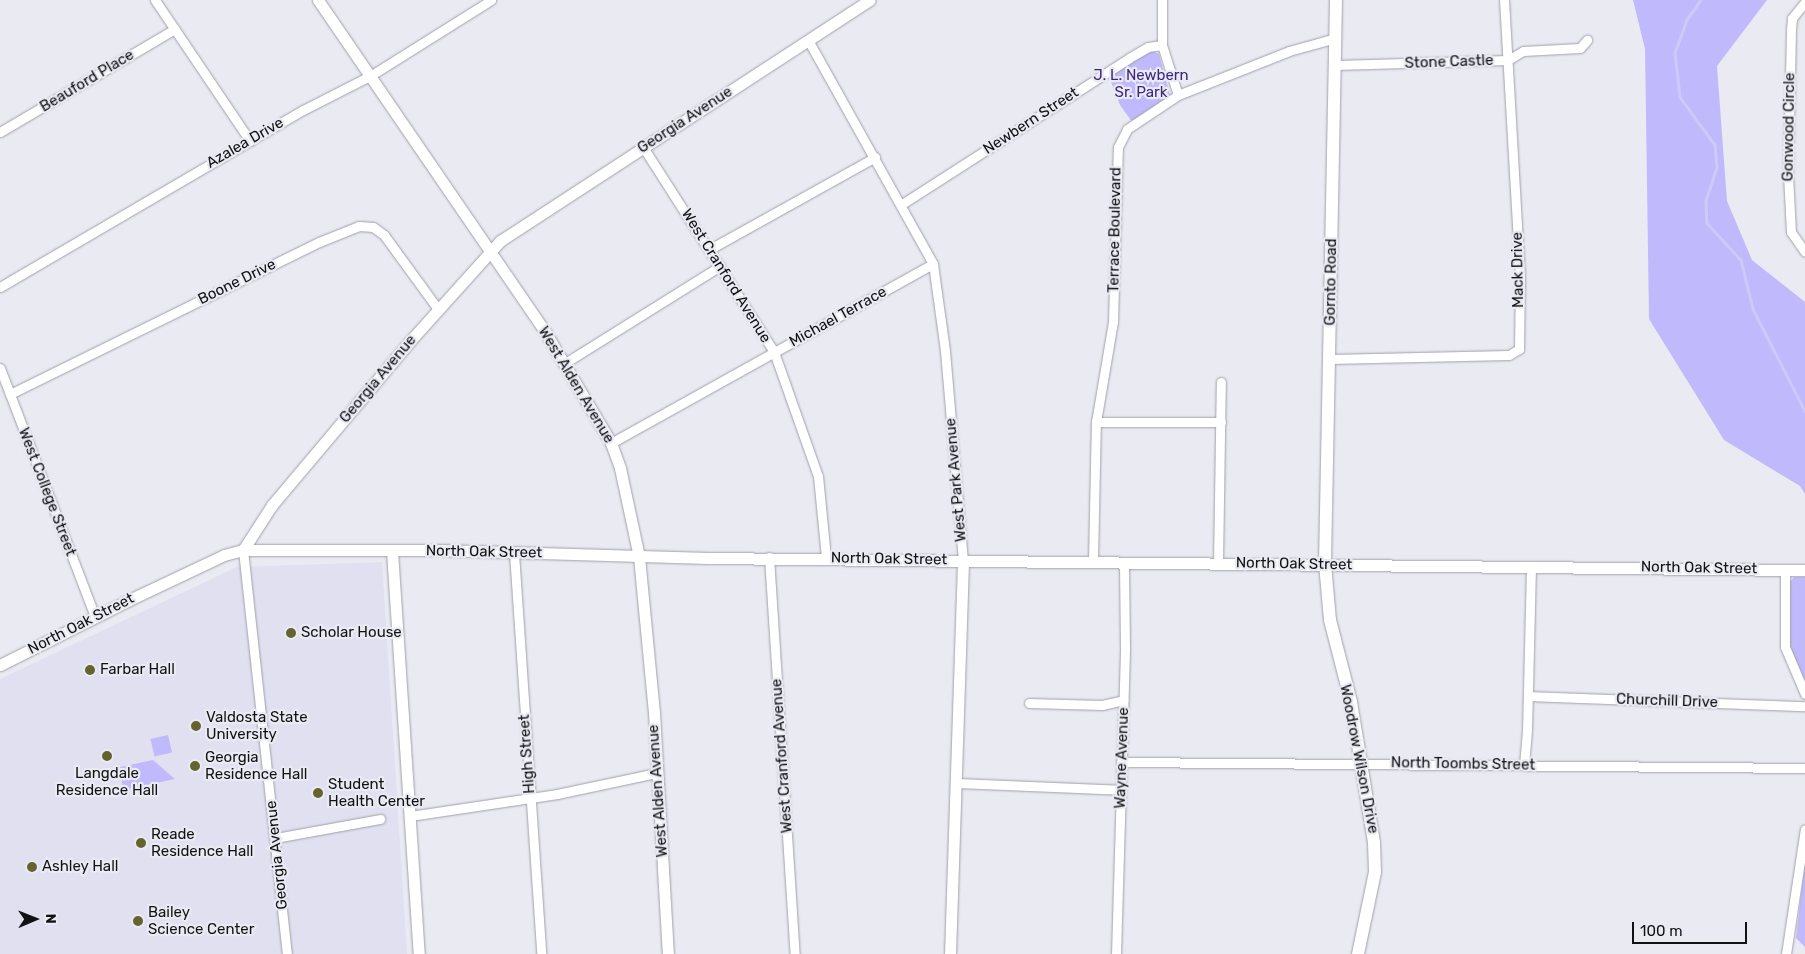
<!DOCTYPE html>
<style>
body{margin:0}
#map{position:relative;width:1805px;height:954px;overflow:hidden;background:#eaeaf3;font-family:Rubik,sans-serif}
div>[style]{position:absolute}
.built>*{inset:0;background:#e1e0f1}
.green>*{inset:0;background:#c0bafc;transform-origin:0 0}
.stream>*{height:2.5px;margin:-1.25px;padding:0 1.25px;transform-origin:1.25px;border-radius:1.25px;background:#cdc9f8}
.roads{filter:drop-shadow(0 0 1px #a1a0a9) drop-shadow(0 0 1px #a1a0a9)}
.minor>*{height:9px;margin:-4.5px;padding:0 4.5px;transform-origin:4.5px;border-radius:4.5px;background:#fff}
.tertiary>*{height:11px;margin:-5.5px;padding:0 5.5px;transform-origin:5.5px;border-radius:5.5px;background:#fff}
.secondary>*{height:12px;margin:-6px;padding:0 6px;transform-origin:6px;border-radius:6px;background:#fff}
.dots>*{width:14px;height:14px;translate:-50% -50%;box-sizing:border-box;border:2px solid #eaeaf3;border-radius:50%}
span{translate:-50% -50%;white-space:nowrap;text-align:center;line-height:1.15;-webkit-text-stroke:4.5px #eaeaf3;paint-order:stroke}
.street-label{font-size:15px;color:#121215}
.park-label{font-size:15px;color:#3d277d}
.poi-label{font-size:15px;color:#121215}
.left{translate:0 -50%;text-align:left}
.north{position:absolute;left:10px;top:894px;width:50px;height:50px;-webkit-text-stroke:4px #eaeaf3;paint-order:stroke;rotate:89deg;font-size:14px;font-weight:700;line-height:20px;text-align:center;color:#121215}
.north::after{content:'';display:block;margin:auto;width:18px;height:22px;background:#121215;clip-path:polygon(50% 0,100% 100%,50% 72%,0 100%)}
.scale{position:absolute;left:1632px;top:922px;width:115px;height:22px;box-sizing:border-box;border:2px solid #121215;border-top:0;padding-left:6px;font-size:15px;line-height:18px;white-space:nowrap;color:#121215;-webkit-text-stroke:4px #eaeaf3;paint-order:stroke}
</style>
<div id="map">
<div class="built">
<div style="clip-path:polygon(382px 562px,407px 954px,0 954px,0 679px,237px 567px)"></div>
</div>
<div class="green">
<div style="clip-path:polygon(1633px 0,1767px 0,1717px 66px,1727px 201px,1752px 260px,1805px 302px,1805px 494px,1800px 486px,1724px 440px,1649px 319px,1645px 49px)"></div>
<div style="clip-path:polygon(1149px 49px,1159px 54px,1170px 95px,1132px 122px,1120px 105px,1108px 74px)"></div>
<div style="clip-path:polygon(1794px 577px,1805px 577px,1805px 687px,1788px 651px,1787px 585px)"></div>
<div style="left:168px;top:735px;width:18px;height:18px;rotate:77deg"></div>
<div style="clip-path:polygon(153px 760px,175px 779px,123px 790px,120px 767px)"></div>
<div style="clip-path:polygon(1805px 860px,1805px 947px,1796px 938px)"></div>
</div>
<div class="stream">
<div style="left:1701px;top:0;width:24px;rotate:125deg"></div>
<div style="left:1687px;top:20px;width:35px;rotate:110deg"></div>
<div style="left:1675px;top:53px;width:44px;rotate:83.5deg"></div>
<div style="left:1680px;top:97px;width:59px;rotate:53.9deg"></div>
<div style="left:1715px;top:145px;width:22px;rotate:85deg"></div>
<div style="left:1717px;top:167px;width:35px;rotate:108deg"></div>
<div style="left:1706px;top:200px;width:23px;rotate:88deg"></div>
<div style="left:1707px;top:223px;width:50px;rotate:47.4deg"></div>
<div style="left:1741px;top:260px;width:50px;rotate:76.2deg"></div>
<div style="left:1753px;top:309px;width:114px;rotate:63deg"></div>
</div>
<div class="roads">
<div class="minor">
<div style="left:155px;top:0;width:170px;rotate:56deg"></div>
<div style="left:1162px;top:0;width:45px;rotate:90deg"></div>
<div style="left:1162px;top:45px;width:52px;rotate:72.3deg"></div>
<div style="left:1805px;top:2px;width:21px;rotate:129deg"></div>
<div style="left:1792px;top:18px;width:12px;rotate:95deg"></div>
<div style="left:1791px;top:30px;width:145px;rotate:91.2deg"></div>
<div style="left:1788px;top:175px;width:57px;rotate:87deg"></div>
<div style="left:1791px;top:232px;width:24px;rotate:55deg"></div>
<div style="left:808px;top:40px;width:257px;rotate:60.8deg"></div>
<div style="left:933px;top:264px;width:88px;rotate:82.1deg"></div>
<div style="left:945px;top:351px;width:210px;rotate:85.1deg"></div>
<div style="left:1336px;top:65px;width:172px;rotate:-1.7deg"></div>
<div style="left:1508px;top:60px;width:17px;rotate:-31deg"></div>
<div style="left:1523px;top:51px;width:57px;rotate:-3deg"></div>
<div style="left:1580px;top:48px;width:11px;rotate:-49deg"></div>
<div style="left:0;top:132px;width:203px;rotate:-30.5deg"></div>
<div style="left:643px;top:147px;width:243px;rotate:57.4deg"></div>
<div style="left:774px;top:352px;width:132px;rotate:70.5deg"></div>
<div style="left:818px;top:476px;width:81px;rotate:84.4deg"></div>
<div style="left:902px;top:204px;width:270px;rotate:-32.7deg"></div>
<div style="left:1129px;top:58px;width:22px;rotate:-30deg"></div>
<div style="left:1148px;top:47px;width:14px;rotate:-8deg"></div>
<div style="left:710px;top:249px;width:189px;rotate:-29.1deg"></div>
<div style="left:0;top:287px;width:351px;rotate:-30.3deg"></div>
<div style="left:303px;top:110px;width:75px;rotate:-26.9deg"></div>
<div style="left:370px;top:76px;width:143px;rotate:-32.1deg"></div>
<div style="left:1330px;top:359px;width:179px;rotate:-1.3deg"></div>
<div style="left:1509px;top:355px;width:12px;rotate:-31deg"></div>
<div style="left:1519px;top:349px;width:72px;rotate:-89.2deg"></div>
<div style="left:1520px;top:277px;width:277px;rotate:-93.3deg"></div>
<div style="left:565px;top:363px;width:183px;rotate:-32deg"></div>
<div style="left:0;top:368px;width:267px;rotate:69.1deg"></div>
<div style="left:10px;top:394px;width:344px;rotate:-26.2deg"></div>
<div style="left:319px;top:242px;width:43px;rotate:-21.8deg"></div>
<div style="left:359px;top:226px;width:14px;rotate:4deg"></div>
<div style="left:373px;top:227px;width:14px;rotate:36deg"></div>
<div style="left:384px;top:235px;width:92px;rotate:53.9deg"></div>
<div style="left:1096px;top:422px;width:125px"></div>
<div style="left:611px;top:443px;width:368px;rotate:-29.1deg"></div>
<div style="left:243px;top:550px;width:406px;rotate:83.8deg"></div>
<div style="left:514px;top:553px;width:402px;rotate:86.1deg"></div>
<div style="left:769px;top:557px;width:398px;rotate:86.3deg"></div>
<div style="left:1093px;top:561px;width:139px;rotate:-88.8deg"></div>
<div style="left:1096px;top:422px;width:101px;rotate:-80.4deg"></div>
<div style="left:1113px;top:322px;width:175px;rotate:-88.4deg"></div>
<div style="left:1118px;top:147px;width:20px;rotate:-63deg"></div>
<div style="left:1127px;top:129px;width:61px;rotate:-33.7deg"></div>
<div style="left:1178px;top:95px;width:119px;rotate:-21.6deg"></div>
<div style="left:1289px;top:51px;width:49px;rotate:-15.5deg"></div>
<div style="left:1218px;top:563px;width:181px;rotate:-89.1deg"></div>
<div style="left:1785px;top:569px;width:78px;rotate:90deg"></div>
<div style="left:1785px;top:647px;width:51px;rotate:66.9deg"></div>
<div style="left:1528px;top:696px;width:277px;rotate:2.1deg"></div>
<div style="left:1029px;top:703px;width:73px;rotate:1.6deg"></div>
<div style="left:1102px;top:705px;width:22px;rotate:-13deg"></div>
<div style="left:1121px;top:762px;width:684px;rotate:0.5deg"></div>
<div style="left:1524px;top:765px;width:35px;rotate:-85deg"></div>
<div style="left:1527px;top:730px;width:163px;rotate:-88.6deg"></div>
<div style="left:956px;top:783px;width:165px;rotate:2.4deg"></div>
<div style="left:410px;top:816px;width:149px;rotate:-8.5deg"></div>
<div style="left:557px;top:794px;width:102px;rotate:-11.9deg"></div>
<div style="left:275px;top:838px;width:107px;rotate:-10.3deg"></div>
<div style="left:1116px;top:954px;width:306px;rotate:-88.3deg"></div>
<div style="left:1125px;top:648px;width:86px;rotate:-90.7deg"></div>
<div style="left:1786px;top:954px;width:126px;rotate:-81.4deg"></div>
</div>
<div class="tertiary">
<div style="left:318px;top:0;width:406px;rotate:55.6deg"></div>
<div style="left:547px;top:335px;width:126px;rotate:59.3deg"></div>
<div style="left:611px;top:443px;width:27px;rotate:70deg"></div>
<div style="left:620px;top:468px;width:91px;rotate:77.9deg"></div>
<div style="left:639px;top:557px;width:157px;rotate:84.5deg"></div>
<div style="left:654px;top:713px;width:241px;rotate:86.7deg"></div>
<div style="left:243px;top:550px;width:54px;rotate:-57.2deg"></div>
<div style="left:272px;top:505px;width:214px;rotate:-49.9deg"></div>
<div style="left:410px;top:341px;width:135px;rotate:-48deg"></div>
<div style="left:500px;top:241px;width:441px;rotate:-33.1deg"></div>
<div style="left:392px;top:551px;width:404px;rotate:86.2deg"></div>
<div style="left:0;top:665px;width:144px;rotate:-26.7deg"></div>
<div style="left:129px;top:600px;width:105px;rotate:-25.3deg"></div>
<div style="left:224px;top:555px;width:20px;rotate:-15deg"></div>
<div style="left:243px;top:550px;width:196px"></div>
<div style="left:439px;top:550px;width:269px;rotate:1.7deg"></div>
<div style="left:708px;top:558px;width:1097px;rotate:0.63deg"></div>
<div style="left:950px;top:954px;width:394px;rotate:-88.1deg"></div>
</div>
<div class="secondary">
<div style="left:1336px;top:0;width:564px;rotate:91.12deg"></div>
<div style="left:1325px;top:564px;width:56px;rotate:84.9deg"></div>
<div style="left:1330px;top:620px;width:85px;rotate:75.6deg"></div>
<div style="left:1351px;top:702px;width:143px;rotate:80.7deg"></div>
<div style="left:1374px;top:843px;width:29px;rotate:88deg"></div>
<div style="left:1375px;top:872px;width:84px;rotate:101.7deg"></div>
</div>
</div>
<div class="dots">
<div style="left:291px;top:633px;background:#646430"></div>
<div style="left:90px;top:670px;background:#646430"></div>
<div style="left:196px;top:726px;background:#646430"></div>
<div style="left:107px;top:756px;background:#646430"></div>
<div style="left:195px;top:766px;background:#646430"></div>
<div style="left:318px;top:793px;background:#646430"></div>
<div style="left:141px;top:843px;background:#646430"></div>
<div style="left:32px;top:867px;background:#646430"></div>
<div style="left:138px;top:921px;background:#646430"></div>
</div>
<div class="street-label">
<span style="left:1449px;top:62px;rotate:-2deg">Stone Castle</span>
<span style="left:87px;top:81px;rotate:-31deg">Beauford Place</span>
<span style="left:685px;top:120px;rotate:-33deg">Georgia Avenue</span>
<span style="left:1031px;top:121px;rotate:-33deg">Newbern Street</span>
<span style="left:1789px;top:127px;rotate:-89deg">Gonwood Circle</span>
<span style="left:245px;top:143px;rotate:-30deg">Azalea Drive</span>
<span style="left:1115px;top:230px;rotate:-89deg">Terrace Boulevard</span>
<span style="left:1518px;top:270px;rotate:-91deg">Mack Drive</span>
<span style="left:726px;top:276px;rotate:58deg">West Cranford Avenue</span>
<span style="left:237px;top:282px;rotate:-26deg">Boone Drive</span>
<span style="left:1331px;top:282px;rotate:-89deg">Gornto Road</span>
<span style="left:838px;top:317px;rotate:-29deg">Michael Terrace</span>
<span style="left:378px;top:379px;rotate:-50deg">Georgia Avenue</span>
<span style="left:576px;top:385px;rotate:59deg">West Alden Avenue</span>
<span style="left:956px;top:480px;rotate:-95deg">West Park Avenue</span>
<span style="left:47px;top:492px;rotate:69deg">West College Street</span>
<span style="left:484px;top:552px;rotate:1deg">North Oak Street</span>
<span style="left:889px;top:559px;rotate:1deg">North Oak Street</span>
<span style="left:1294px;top:564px;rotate:1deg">North Oak Street</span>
<span style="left:1699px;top:568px;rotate:1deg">North Oak Street</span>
<span style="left:81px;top:624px;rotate:-27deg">North Oak Street</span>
<span style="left:1667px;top:701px;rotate:2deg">Churchill Drive</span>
<span style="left:527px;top:754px;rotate:-94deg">High Street</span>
<span style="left:782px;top:756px;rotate:-94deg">West Cranford Avenue</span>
<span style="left:1122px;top:758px;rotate:-88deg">Wayne Avenue</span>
<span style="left:1359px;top:759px;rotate:79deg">Woodrow Wilson Drive</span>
<span style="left:1463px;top:764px;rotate:1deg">North Toombs Street</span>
<span style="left:658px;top:791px;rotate:-94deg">West Alden Avenue</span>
<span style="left:277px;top:855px;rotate:-96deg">Georgia Avenue</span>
</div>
<div class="park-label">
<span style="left:1141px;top:84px">J. L. Newbern<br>Sr. Park</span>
</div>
<div class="poi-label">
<span class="left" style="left:301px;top:633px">Scholar House</span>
<span class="left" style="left:100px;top:670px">Farbar Hall</span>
<span class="left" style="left:206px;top:726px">Valdosta State<br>University</span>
<span class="left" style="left:205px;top:766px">Georgia<br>Residence Hall</span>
<span style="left:107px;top:782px">Langdale<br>Residence Hall</span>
<span class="left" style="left:328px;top:793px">Student<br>Health Center</span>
<span class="left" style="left:151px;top:843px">Reade<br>Residence Hall</span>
<span class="left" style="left:42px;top:867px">Ashley Hall</span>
<span class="left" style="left:148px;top:921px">Bailey<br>Science Center</span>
</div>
<div class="north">N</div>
<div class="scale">100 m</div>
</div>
